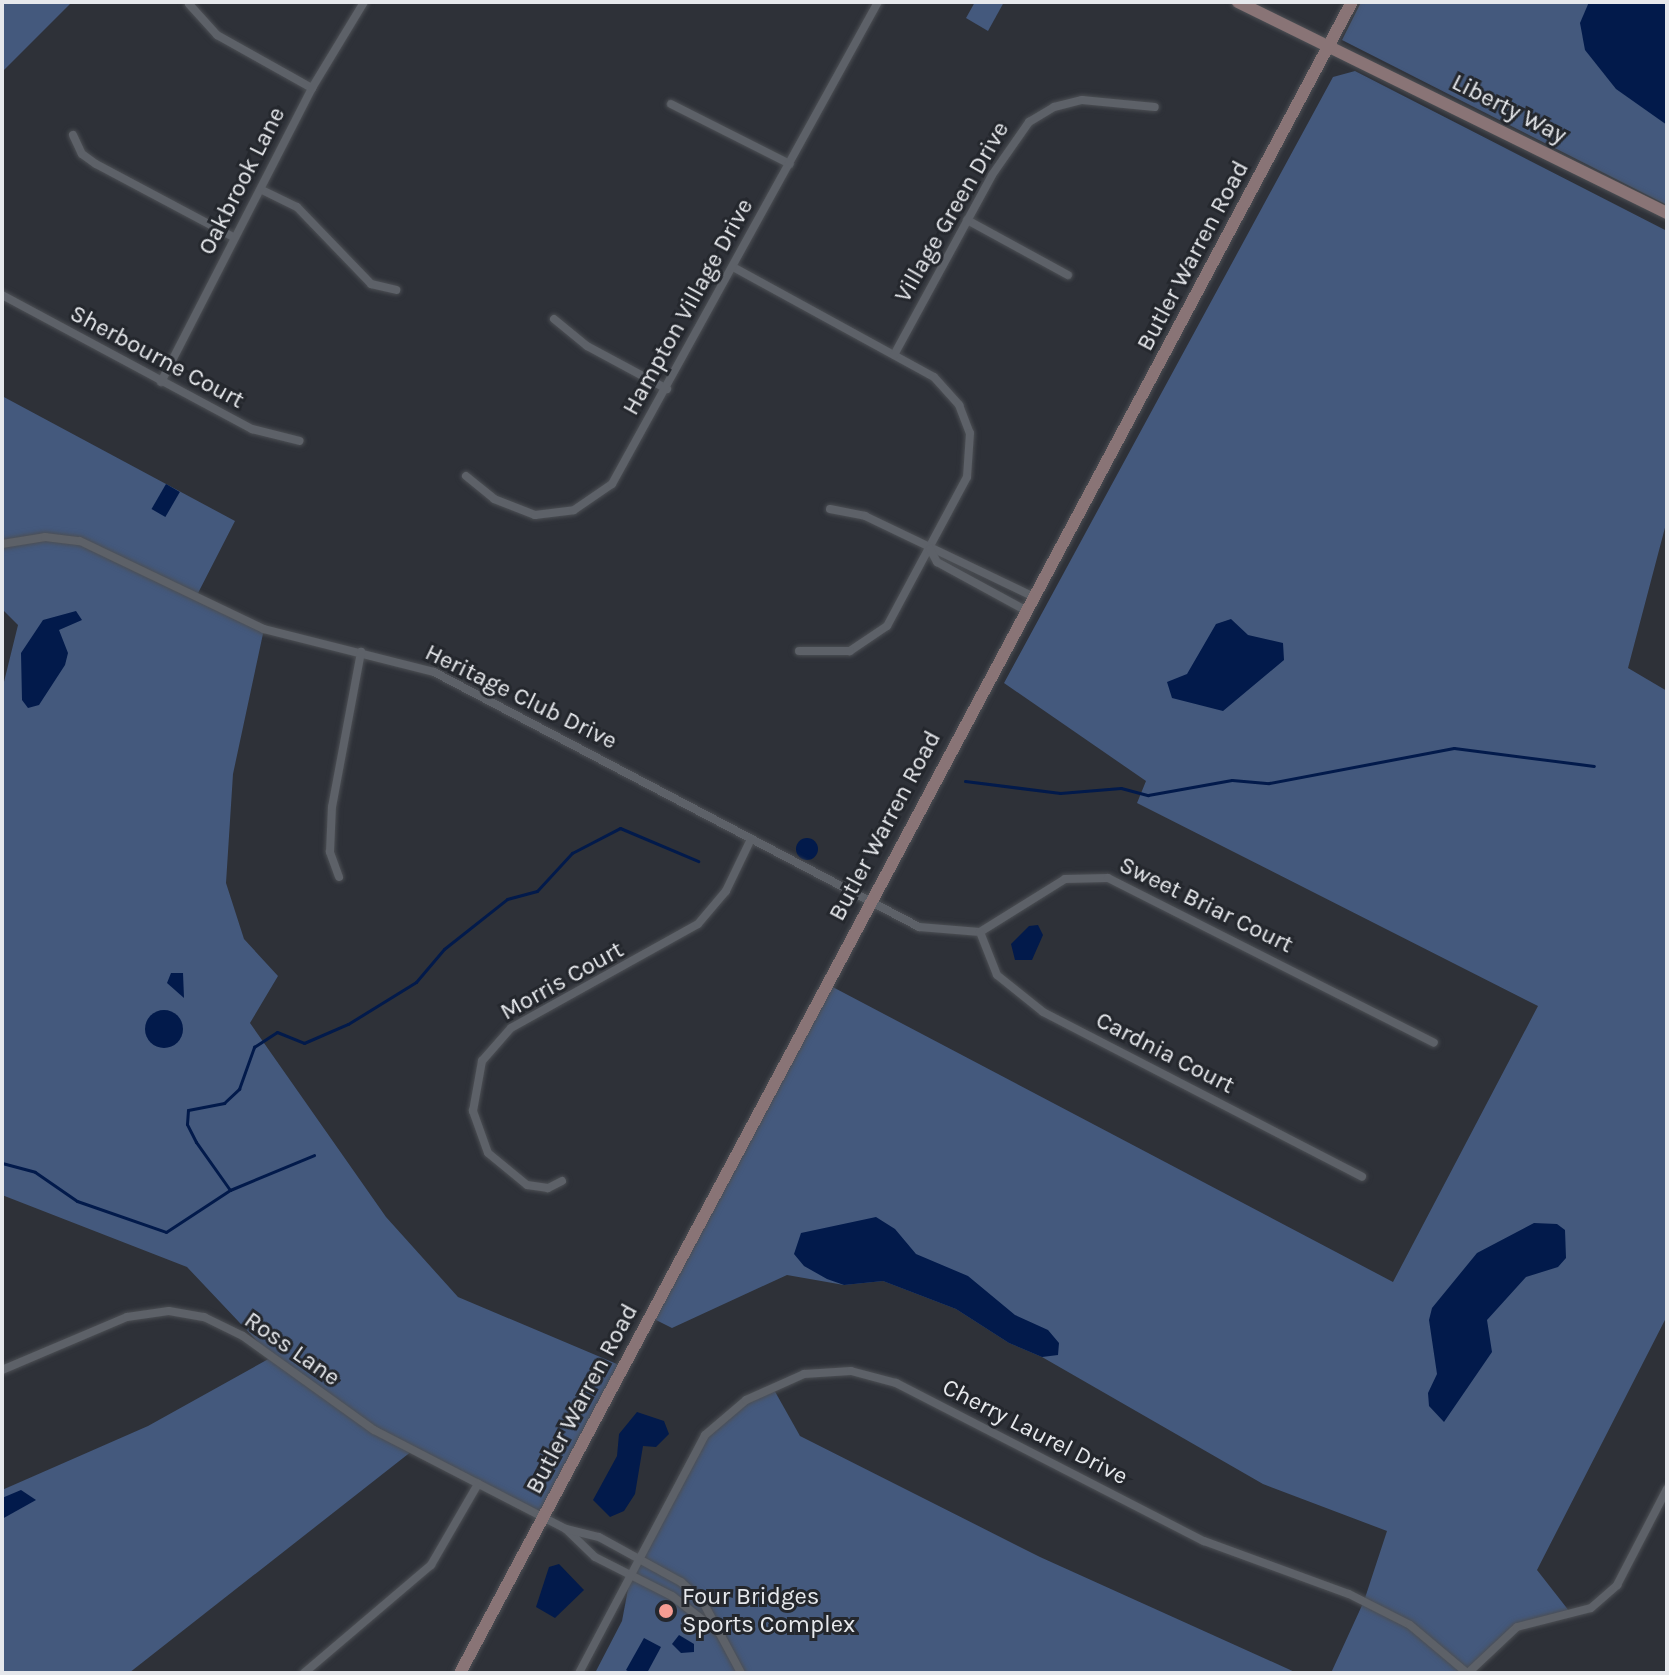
<!DOCTYPE html>
<style>
body{margin:0}
#map{position:relative;width:1669px;height:1675px;overflow:hidden;background:#2e3138;font-family:Karla,sans-serif}
div>[style]{position:absolute}
.green>*{inset:0;background:#44597d}
.water>*{inset:0;background:#021a4b;transform-origin:0 0}
.round{border-radius:50%}
.stream>*{height:3px;margin:-1.5px;padding:0 1.5px;transform-origin:1.5px;border-radius:1.5px;background:#021a4b}
.roads{filter:drop-shadow(0 0 2px #4c4f54) drop-shadow(0 0 2px #4c4f54)}
.street>*{height:8px;margin:-4px;padding:0 4px;transform-origin:4px;border-radius:4px;background:#5d6168}
.secondary>*{height:12px;margin:-6px;padding:0 6px;transform-origin:6px;border-radius:6px;background:#897476}
.dots>*{width:22px;height:22px;translate:-50% -50%;box-sizing:border-box;border:4px solid #24272d;border-radius:50%}
span{translate:-50% -50%;white-space:nowrap;text-align:center;line-height:1.15;-webkit-text-stroke:6px #24272d;paint-order:stroke}
.street-label{font-size:24px;color:#e6e8ec}
.poi-label{font-size:24px;color:#e6e8ec}
.left{translate:0 -50%;text-align:left}
.frame{position:absolute;inset:0;border:4px solid #e6e8ec;pointer-events:none}
</style>
<div id="map">
<div class="green">
<div style="clip-path:polygon(2px 2px,72px 2px,2px 72px)"></div>
<div style="clip-path:polygon(975px 2px,1004px 2px,988px 31px,966px 18px)"></div>
<div style="clip-path:polygon(1361px 2px,1667px 2px,1667px 205px,1342px 40px)"></div>
<div style="clip-path:polygon(1355px 71px,1667px 231px,1667px 520px,1628px 668px,1667px 691px,1667px 1316px,1537px 1570px,1573px 1616px,1517px 1627px,1468px 1673px,1331px 1673px,1364px 1601px,1387px 1531px,1263px 1484px,1042px 1357px,1009px 1343px,956px 1309px,883px 1281px,844px 1285px,787px 1275px,672px 1328px,650px 1317px,827px 984px,1393px 1282px,1538px 1006px,1137px 803px,1146px 781px,1004px 683px,1333px 77px)"></div>
<div style="clip-path:polygon(2px 396px,235px 521px,196px 597px,264px 629px,233px 774px,226px 883px,244px 939px,278px 976px,250px 1023px,386px 1217px,458px 1297px,624px 1367px,544px 1518px,412px 1451px,129px 1673px,2px 1673px,2px 1490px,148px 1426px,272px 1357px,187px 1267px,2px 1195px,2px 690px,18px 625px,2px 609px)"></div>
<div style="clip-path:polygon(773px 1388px,800px 1436px,1040px 1557px,1297px 1673px,595px 1673px,622px 1621px,631px 1573px,705px 1435px,734px 1408px)"></div>
</div>
<div class="water">
<div style="clip-path:polygon(1589px 2px,1667px 2px,1667px 125px,1616px 89px,1585px 50px,1580px 23px)"></div>
<div style="left:166px;top:484px;width:16px;height:29px;rotate:30deg"></div>
<div style="clip-path:polygon(76px 611px,82px 620px,59px 630px,68px 653px,65px 665px,39px 705px,28px 708px,22px 700px,21px 653px,43px 620px)"></div>
<div style="clip-path:polygon(1231px 619px,1248px 635px,1283px 643px,1284px 660px,1223px 711px,1172px 698px,1167px 682px,1187px 674px,1216px 624px)"></div>
<div class="round" style="left:796px;top:838px;width:22px;height:22px"></div>
<div style="clip-path:polygon(1038px 925px,1043px 935px,1032px 960px,1015px 960px,1011px 944px,1029px 926px)"></div>
<div style="clip-path:polygon(171px 973px,183px 973px,184px 998px,167px 983px)"></div>
<div class="round" style="left:145px;top:1010px;width:38px;height:38px"></div>
<div style="clip-path:polygon(876px 1217px,895px 1229px,916px 1254px,968px 1276px,1015px 1315px,1048px 1330px,1059px 1343px,1058px 1355px,1042px 1357px,1009px 1343px,956px 1309px,883px 1281px,844px 1285px,827px 1279px,804px 1266px,794px 1254px,801px 1233px)"></div>
<div style="clip-path:polygon(1534px 1223px,1557px 1224px,1565px 1230px,1566px 1258px,1558px 1267px,1526px 1277px,1487px 1320px,1492px 1352px,1444px 1422px,1429px 1406px,1428px 1393px,1437px 1374px,1429px 1320px,1432px 1308px,1477px 1253px)"></div>
<div style="clip-path:polygon(637px 1412px,664px 1421px,669px 1434px,656px 1447px,643px 1446px,635px 1494px,624px 1511px,610px 1517px,593px 1500px,617px 1456px,619px 1434px)"></div>
<div style="clip-path:polygon(21px 1490px,36px 1500px,2px 1519px,2px 1498px)"></div>
<div style="clip-path:polygon(559px 1564px,584px 1590px,555px 1618px,536px 1607px,549px 1567px)"></div>
<div style="clip-path:polygon(679px 1635px,694px 1644px,694px 1652px,681px 1653px,672px 1644px)"></div>
<div style="clip-path:polygon(644px 1638px,661px 1647px,647px 1673px,631px 1673px,626px 1670px)"></div>
</div>
<div class="stream">
<div style="left:965px;top:781px;width:96px;rotate:7.2deg"></div>
<div style="left:1060px;top:793px;width:61px;rotate:-4.7deg"></div>
<div style="left:1121px;top:788px;width:28px;rotate:15deg"></div>
<div style="left:1148px;top:795px;width:85px;rotate:-10.1deg"></div>
<div style="left:1232px;top:780px;width:37px;rotate:5deg"></div>
<div style="left:1269px;top:783px;width:188px;rotate:-10.7deg"></div>
<div style="left:1454px;top:748px;width:141px;rotate:7.3deg"></div>
<div style="left:2px;top:1163px;width:34px;rotate:15deg"></div>
<div style="left:35px;top:1172px;width:51px;rotate:34.6deg"></div>
<div style="left:77px;top:1201px;width:94px;rotate:19.2deg"></div>
<div style="left:166px;top:1232px;width:77px;rotate:-33.3deg"></div>
<div style="left:230px;top:1190px;width:91px;rotate:-22.6deg"></div>
<div style="left:230px;top:1190px;width:59px;rotate:-125.3deg"></div>
<div style="left:196px;top:1142px;width:20px;rotate:-117deg"></div>
<div style="left:187px;top:1124px;width:14px;rotate:-86deg"></div>
<div style="left:188px;top:1110px;width:37px;rotate:-11deg"></div>
<div style="left:224px;top:1103px;width:21px;rotate:-43deg"></div>
<div style="left:239px;top:1089px;width:45px;rotate:-70.3deg"></div>
<div style="left:254px;top:1047px;width:27px;rotate:-33deg"></div>
<div style="left:277px;top:1032px;width:29px;rotate:22deg"></div>
<div style="left:304px;top:1043px;width:48px;rotate:-23.4deg"></div>
<div style="left:348px;top:1024px;width:80px;rotate:-31.7deg"></div>
<div style="left:416px;top:982px;width:43px;rotate:-49.7deg"></div>
<div style="left:444px;top:949px;width:80px;rotate:-38.4deg"></div>
<div style="left:507px;top:899px;width:31px;rotate:-15deg"></div>
<div style="left:537px;top:891px;width:52px;rotate:-47.4deg"></div>
<div style="left:572px;top:853px;width:54px;rotate:-27.5deg"></div>
<div style="left:620px;top:828px;width:85px;rotate:22.9deg"></div>
</div>
<div class="roads">
<div class="street">
<div style="left:189px;top:4px;width:42px;rotate:47.9deg"></div>
<div style="left:217px;top:35px;width:109px;rotate:29.2deg"></div>
<div style="left:671px;top:104px;width:133px;rotate:26.8deg"></div>
<div style="left:73px;top:135px;width:21px;rotate:65deg"></div>
<div style="left:82px;top:154px;width:17px;rotate:36deg"></div>
<div style="left:96px;top:164px;width:157px;rotate:28deg"></div>
<div style="left:262px;top:190px;width:39px;rotate:26deg"></div>
<div style="left:297px;top:207px;width:107px;rotate:46.1deg"></div>
<div style="left:371px;top:284px;width:26px;rotate:13deg"></div>
<div style="left:967px;top:220px;width:115px;rotate:28.6deg"></div>
<div style="left:733px;top:267px;width:229px;rotate:28.7deg"></div>
<div style="left:934px;top:377px;width:38px;rotate:48deg"></div>
<div style="left:959px;top:405px;width:30px;rotate:69deg"></div>
<div style="left:970px;top:433px;width:44px;rotate:93.9deg"></div>
<div style="left:967px;top:477px;width:169px;rotate:118.2deg"></div>
<div style="left:887px;top:626px;width:45px;rotate:146deg"></div>
<div style="left:850px;top:651px;width:51px;rotate:180deg"></div>
<div style="left:2px;top:295px;width:284px;rotate:28.2deg"></div>
<div style="left:252px;top:429px;width:49px;rotate:14deg"></div>
<div style="left:554px;top:319px;width:43px;rotate:39.3deg"></div>
<div style="left:587px;top:346px;width:91px;rotate:28.3deg"></div>
<div style="left:894px;top:355px;width:205px;rotate:-61.4deg"></div>
<div style="left:992px;top:175px;width:65px;rotate:-55.1deg"></div>
<div style="left:1029px;top:122px;width:29px;rotate:-31deg"></div>
<div style="left:1054px;top:107px;width:29px;rotate:-14deg"></div>
<div style="left:1082px;top:100px;width:73px;rotate:5.5deg"></div>
<div style="left:161px;top:382px;width:331px;rotate:-62.8deg"></div>
<div style="left:312px;top:88px;width:100px;rotate:-58.8deg"></div>
<div style="left:466px;top:476px;width:36px;rotate:39deg"></div>
<div style="left:494px;top:499px;width:44px;rotate:21.3deg"></div>
<div style="left:535px;top:515px;width:39px;rotate:-7deg"></div>
<div style="left:574px;top:510px;width:46px;rotate:-34.4deg"></div>
<div style="left:612px;top:484px;width:551px;rotate:-61.11deg"></div>
<div style="left:830px;top:509px;width:36px;rotate:11deg"></div>
<div style="left:865px;top:516px;width:185px;rotate:25.6deg"></div>
<div style="left:2px;top:544px;width:44px;rotate:-9.2deg"></div>
<div style="left:45px;top:537px;width:35px;rotate:7deg"></div>
<div style="left:80px;top:541px;width:204px;rotate:25.6deg"></div>
<div style="left:264px;top:629px;width:175px;rotate:14.2deg"></div>
<div style="left:434px;top:672px;width:548px;rotate:27.73deg"></div>
<div style="left:919px;top:927px;width:61px;rotate:4.7deg"></div>
<div style="left:980px;top:932px;width:100px;rotate:-31.9deg"></div>
<div style="left:1065px;top:879px;width:43px;rotate:-1.3deg"></div>
<div style="left:1108px;top:878px;width:365px;rotate:26.8deg"></div>
<div style="left:930px;top:549px;width:15px;rotate:62deg"></div>
<div style="left:937px;top:562px;width:100px;rotate:28.6deg"></div>
<div style="left:339px;top:877px;width:27px;rotate:-110deg"></div>
<div style="left:330px;top:852px;width:45px;rotate:-87.5deg"></div>
<div style="left:332px;top:807px;width:158px;rotate:-79.4deg"></div>
<div style="left:980px;top:932px;width:46px;rotate:68.4deg"></div>
<div style="left:997px;top:975px;width:59px;rotate:38.8deg"></div>
<div style="left:1043px;top:1012px;width:359px;rotate:27.3deg"></div>
<div style="left:562px;top:1181px;width:16px;rotate:153deg"></div>
<div style="left:548px;top:1188px;width:21px;rotate:-172deg"></div>
<div style="left:527px;top:1185px;width:50px;rotate:-140.6deg"></div>
<div style="left:488px;top:1153px;width:45px;rotate:-109.7deg"></div>
<div style="left:473px;top:1111px;width:51px;rotate:-79.8deg"></div>
<div style="left:482px;top:1061px;width:44px;rotate:-48.7deg"></div>
<div style="left:511px;top:1028px;width:214px;rotate:-29.1deg"></div>
<div style="left:698px;top:924px;width:43px;rotate:-49.7deg"></div>
<div style="left:726px;top:891px;width:58px;rotate:-64.3deg"></div>
<div style="left:2px;top:1370px;width:136px;rotate:-23deg"></div>
<div style="left:127px;top:1317px;width:42px;rotate:-8.1deg"></div>
<div style="left:169px;top:1311px;width:36px;rotate:10deg"></div>
<div style="left:204px;top:1317px;width:43px;rotate:26deg"></div>
<div style="left:243px;top:1336px;width:161px;rotate:35.7deg"></div>
<div style="left:374px;top:1430px;width:216px;rotate:27.3deg"></div>
<div style="left:566px;top:1529px;width:40px;rotate:44deg"></div>
<div style="left:595px;top:1557px;width:86px;rotate:26.9deg"></div>
<div style="left:672px;top:1596px;width:63px;rotate:38deg"></div>
<div style="left:566px;top:1529px;width:34px;rotate:14deg"></div>
<div style="left:599px;top:1537px;width:94px;rotate:28.8deg"></div>
<div style="left:681px;top:1582px;width:30px;rotate:42deg"></div>
<div style="left:703px;top:1602px;width:81px;rotate:61.8deg"></div>
<div style="left:304px;top:1673px;width:167px;rotate:-40.4deg"></div>
<div style="left:431px;top:1565px;width:94px;rotate:-59.9deg"></div>
<div style="left:579px;top:1673px;width:269px;rotate:-62.1deg"></div>
<div style="left:705px;top:1435px;width:54px;rotate:-40.5deg"></div>
<div style="left:746px;top:1400px;width:64px;rotate:-24.1deg"></div>
<div style="left:804px;top:1374px;width:47px;rotate:-3.7deg"></div>
<div style="left:851px;top:1371px;width:47px;rotate:14.9deg"></div>
<div style="left:896px;top:1383px;width:346px;rotate:27.2deg"></div>
<div style="left:1204px;top:1541px;width:154px;rotate:20.1deg"></div>
<div style="left:1349px;top:1594px;width:68px;rotate:26.9deg"></div>
<div style="left:1410px;top:1625px;width:75px;rotate:40.1deg"></div>
<div style="left:1468px;top:1673px;width:67px;rotate:-43.2deg"></div>
<div style="left:1517px;top:1627px;width:76px;rotate:-14.4deg"></div>
<div style="left:1591px;top:1608px;width:35px;rotate:-41deg"></div>
<div style="left:1617px;top:1585px;width:108px;rotate:-62.5deg"></div>
</div>
<div class="secondary">
<div style="left:1238px;top:2px;width:478px;rotate:26.2deg"></div>
<div style="left:460px;top:1673px;width:1894px;rotate:-61.91deg"></div>
</div>
</div>
<div class="dots">
<div style="left:666px;top:1611px;background:#f59c93"></div>
</div>
<div class="street-label">
<span style="left:1509px;top:109px;rotate:27deg">Liberty Way</span>
<span style="left:242px;top:181px;rotate:-63deg">Oakbrook Lane</span>
<span style="left:952px;top:212px;rotate:-60deg">Village Green Drive</span>
<span style="left:1193px;top:256px;rotate:-62deg">Butler Warren Road</span>
<span style="left:688px;top:307px;rotate:-61deg">Hampton Village Drive</span>
<span style="left:157px;top:357px;rotate:28deg">Sherbourne Court</span>
<span style="left:521px;top:697px;rotate:26deg">Heritage Club Drive</span>
<span style="left:885px;top:826px;rotate:-62deg">Butler Warren Road</span>
<span style="left:1206px;top:905px;rotate:26deg">Sweet Briar Court</span>
<span style="left:562px;top:981px;rotate:-29deg">Morris Court</span>
<span style="left:1165px;top:1053px;rotate:27deg">Cardnia Court</span>
<span style="left:292px;top:1349px;rotate:35deg">Ross Lane</span>
<span style="left:582px;top:1399px;rotate:-62deg">Butler Warren Road</span>
<span style="left:1035px;top:1432px;rotate:27deg">Cherry Laurel Drive</span>
</div>
<div class="poi-label">
<span class="left" style="left:682px;top:1611px">Four Bridges<br>Sports Complex</span>
</div>
<div class="frame"></div>
</div>
